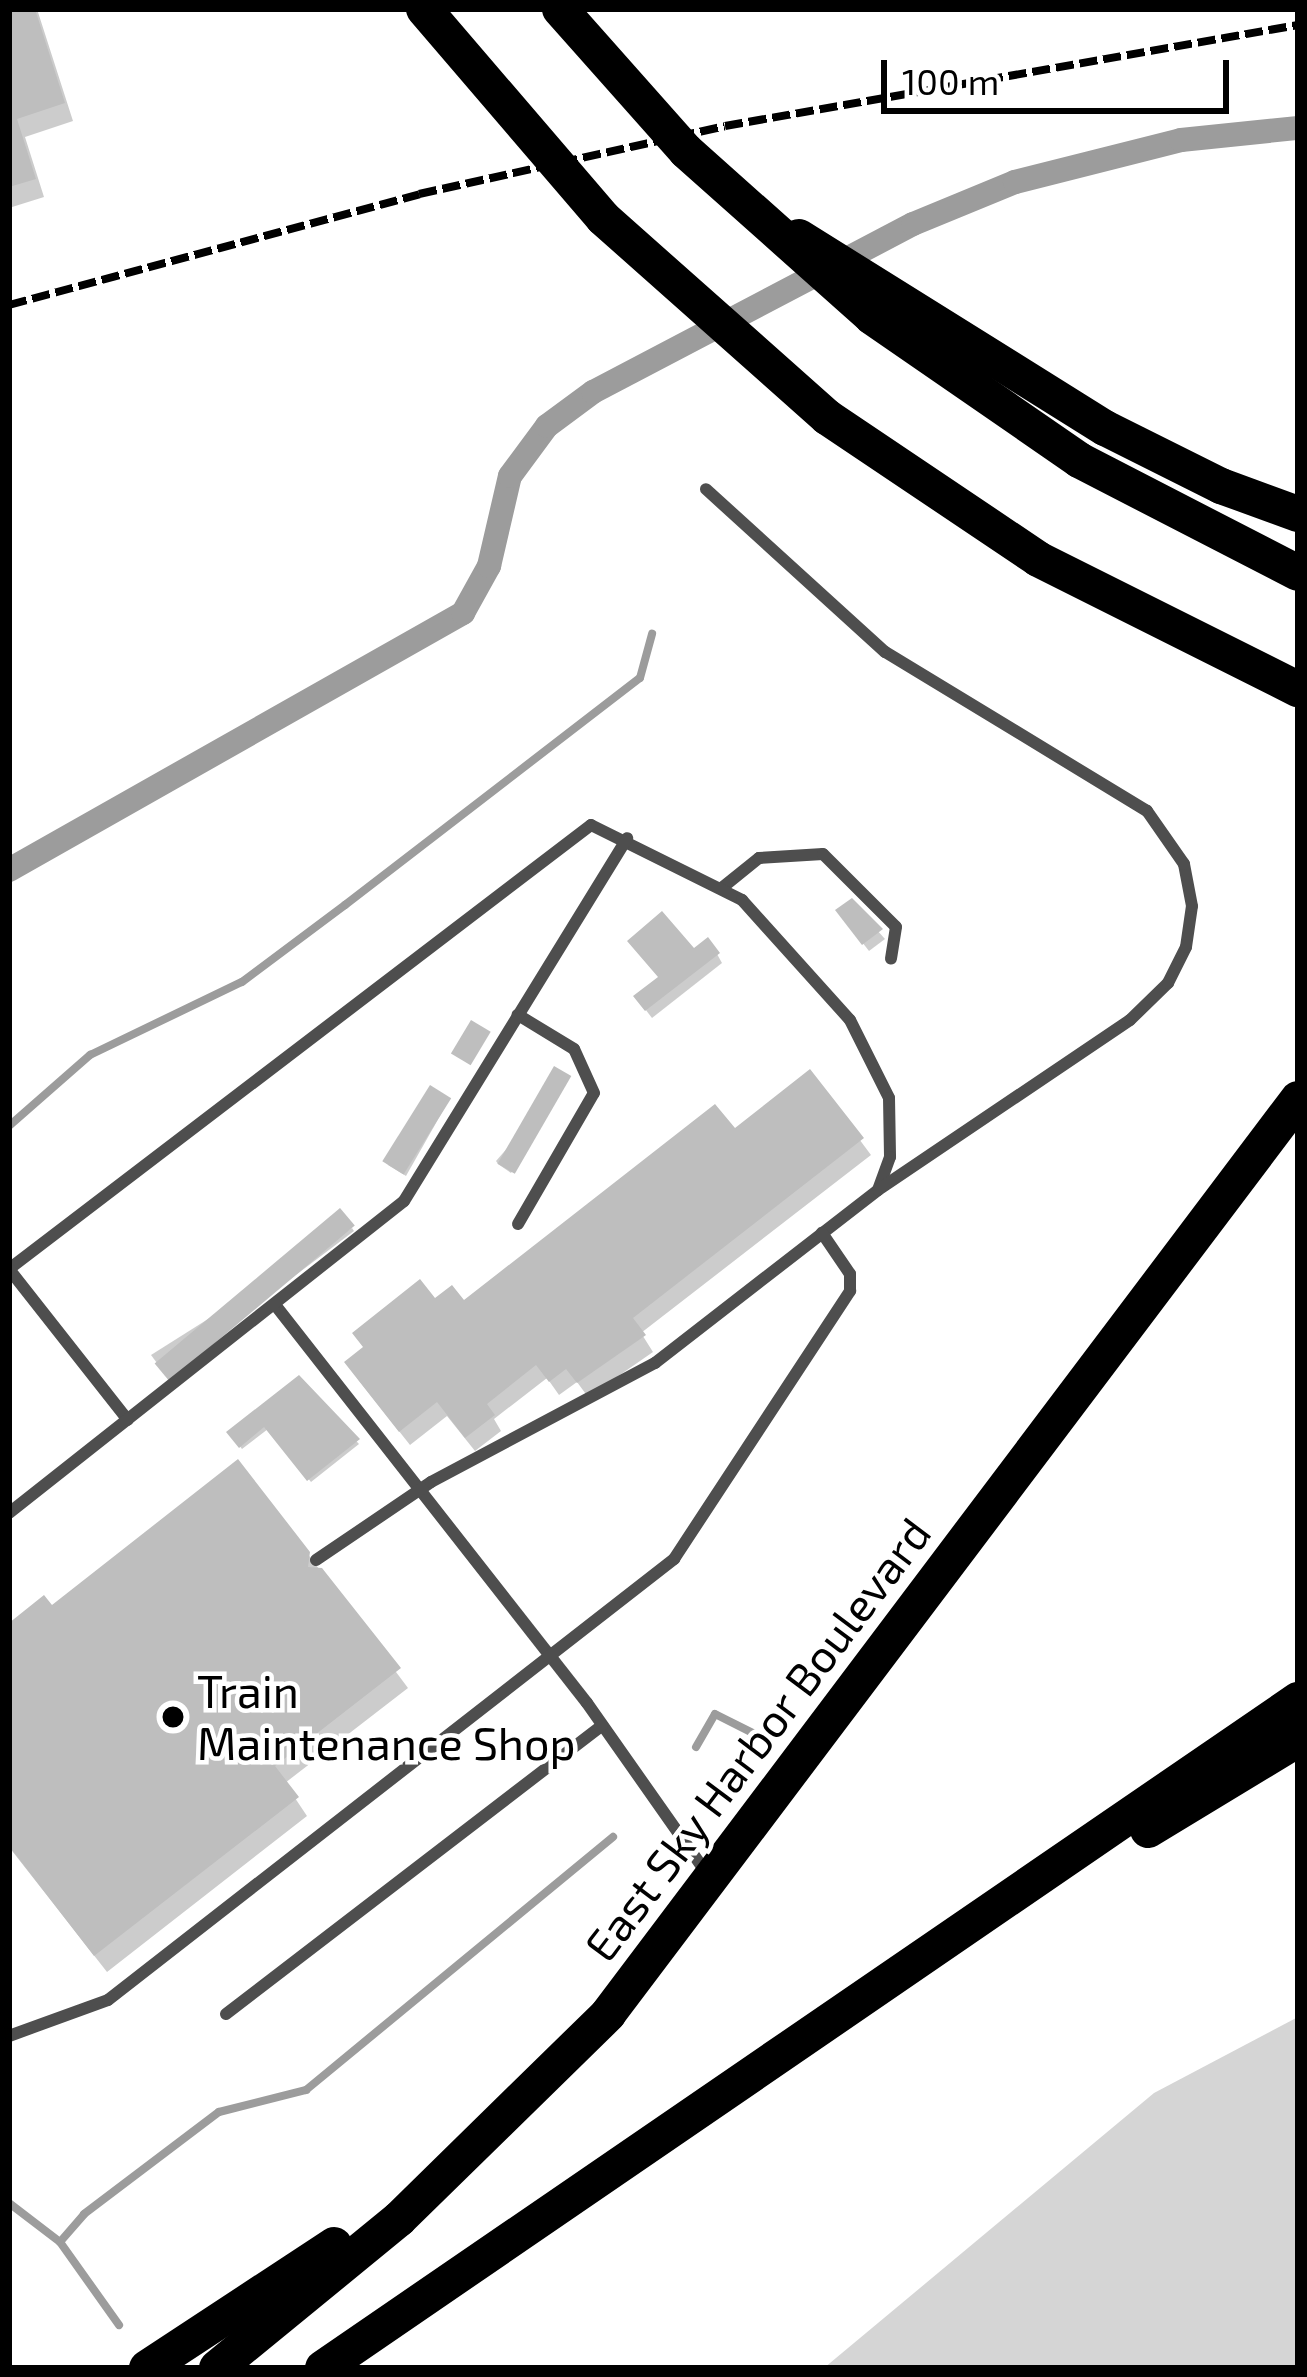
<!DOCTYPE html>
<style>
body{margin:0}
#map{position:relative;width:1307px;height:2377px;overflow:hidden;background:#fff;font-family:"Exo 2",sans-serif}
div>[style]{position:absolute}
.green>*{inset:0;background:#d5d5d5}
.shadow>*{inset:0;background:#0003}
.stream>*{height:8px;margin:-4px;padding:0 4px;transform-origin:4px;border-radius:4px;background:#9c9c9c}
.canal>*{height:24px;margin:-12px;padding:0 12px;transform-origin:12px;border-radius:12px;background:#9c9c9c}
.building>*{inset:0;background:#bebebe;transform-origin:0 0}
.service>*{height:12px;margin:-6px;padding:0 6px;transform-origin:6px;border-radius:6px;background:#4e4e4e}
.motorway>*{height:36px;margin:-18px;padding:0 18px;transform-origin:18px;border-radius:18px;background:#000}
.rail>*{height:8px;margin-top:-4px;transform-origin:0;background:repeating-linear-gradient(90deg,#000 0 18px,transparent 0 24px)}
.dots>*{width:33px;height:33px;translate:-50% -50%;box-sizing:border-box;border:6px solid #fff;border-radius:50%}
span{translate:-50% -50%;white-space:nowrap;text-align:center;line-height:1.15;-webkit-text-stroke:9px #fff;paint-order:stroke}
.poi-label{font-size:45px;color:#000}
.left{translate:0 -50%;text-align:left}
.street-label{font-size:45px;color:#000}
.frame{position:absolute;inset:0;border:12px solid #000;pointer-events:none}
.scale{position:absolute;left:881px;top:60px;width:348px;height:54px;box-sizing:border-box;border:6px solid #000;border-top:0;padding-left:15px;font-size:36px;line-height:42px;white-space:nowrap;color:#000;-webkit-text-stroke:9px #fff;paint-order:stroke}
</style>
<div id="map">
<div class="green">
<div style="clip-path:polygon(1298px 2017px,1298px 2368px,824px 2368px,1154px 2093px)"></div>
</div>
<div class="shadow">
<div style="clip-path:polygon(9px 9px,37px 9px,73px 121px,25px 137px,44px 197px,9px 208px)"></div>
<div style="clip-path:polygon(852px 902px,885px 939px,869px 951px,844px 919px)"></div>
<div style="clip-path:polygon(693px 953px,717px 954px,722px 963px,652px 1018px,642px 1005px)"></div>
<div style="clip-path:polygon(810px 1073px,871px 1155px,641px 1333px,653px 1352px,588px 1397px,577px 1382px,559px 1395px,547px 1378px,494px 1419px,501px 1431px,475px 1451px,447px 1416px,410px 1445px,357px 1378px,434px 1303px,463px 1304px,734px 1132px)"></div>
<div style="clip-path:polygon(568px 1079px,511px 1173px,498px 1164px,496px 1161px)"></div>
<div style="clip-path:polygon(449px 1100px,406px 1176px,388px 1165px,387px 1162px)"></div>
<div style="clip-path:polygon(352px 1228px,354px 1231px,165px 1374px,151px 1355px)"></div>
<div style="clip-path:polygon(299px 1379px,359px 1444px,311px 1482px,268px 1429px,242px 1449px,230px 1433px)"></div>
<div style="clip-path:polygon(307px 1553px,408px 1688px,285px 1783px,307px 1816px,107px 1972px,9px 1847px,9px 1626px,52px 1610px)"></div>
</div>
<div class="stream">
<div style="left:9px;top:1126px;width:108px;rotate:-41.2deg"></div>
<div style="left:90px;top:1055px;width:169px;rotate:-25.7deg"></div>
<div style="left:242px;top:982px;width:129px;rotate:-36.8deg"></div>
<div style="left:345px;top:905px;width:372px;rotate:-37.6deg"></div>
<div style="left:640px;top:678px;width:46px;rotate:-74.7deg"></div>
<div style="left:696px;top:1747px;width:38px;rotate:-60deg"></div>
<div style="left:715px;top:1714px;width:42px;rotate:26.6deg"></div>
<div style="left:9px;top:2203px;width:64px;rotate:37.4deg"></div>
<div style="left:60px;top:2242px;width:102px;rotate:54.6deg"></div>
<div style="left:60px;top:2242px;width:37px;rotate:-49deg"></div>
<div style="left:84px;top:2214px;width:169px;rotate:-37.1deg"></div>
<div style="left:219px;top:2112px;width:90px;rotate:-14.2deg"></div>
<div style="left:306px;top:2090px;width:398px;rotate:-39.5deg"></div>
</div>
<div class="canal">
<div style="left:9px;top:870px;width:522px;rotate:-29.51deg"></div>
<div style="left:463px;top:613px;width:54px;rotate:-61deg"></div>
<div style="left:489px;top:566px;width:92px;rotate:-76.9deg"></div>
<div style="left:510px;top:476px;width:62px;rotate:-53.5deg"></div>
<div style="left:547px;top:426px;width:57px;rotate:-36.5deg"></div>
<div style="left:593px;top:392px;width:361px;rotate:-27.7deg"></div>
<div style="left:913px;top:224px;width:110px;rotate:-22.4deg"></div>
<div style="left:1015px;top:182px;width:171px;rotate:-14.2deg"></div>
<div style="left:1181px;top:140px;width:118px;rotate:-5.9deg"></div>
</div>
<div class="building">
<div style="clip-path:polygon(9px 9px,35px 9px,65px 103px,17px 119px,36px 179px,9px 187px)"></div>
<div style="clip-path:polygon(852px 898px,883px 929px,862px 945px,835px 910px)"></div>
<div style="clip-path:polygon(662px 911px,694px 948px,708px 937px,720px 953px,645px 1011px,633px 996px,658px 977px,627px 941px)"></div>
<div style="left:471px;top:1020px;width:23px;height:39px;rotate:31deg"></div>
<div style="left:554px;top:1066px;width:20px;height:113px;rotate:30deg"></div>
<div style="clip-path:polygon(810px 1069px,864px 1138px,633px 1318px,646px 1335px,577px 1383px,566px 1369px,549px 1382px,536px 1365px,487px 1404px,495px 1415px,465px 1438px,437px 1402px,399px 1432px,344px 1362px,363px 1347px,352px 1333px,420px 1279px,435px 1298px,452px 1285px,464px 1300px,715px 1104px,735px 1128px)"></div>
<div style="left:430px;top:1085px;width:25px;height:90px;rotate:32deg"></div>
<div style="left:340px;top:1208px;width:23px;height:242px;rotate:50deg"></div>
<div style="clip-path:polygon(299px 1375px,360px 1439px,307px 1481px,264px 1427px,239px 1448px,226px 1432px)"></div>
<div style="clip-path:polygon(238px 1459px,310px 1552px,308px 1567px,322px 1568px,401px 1668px,275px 1766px,299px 1797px,94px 1956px,9px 1846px,9px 1623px,44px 1595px,52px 1605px)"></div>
</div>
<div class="service">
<div style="left:723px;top:887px;width:46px;rotate:-38.9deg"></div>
<div style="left:759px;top:858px;width:64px;rotate:-3.6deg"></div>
<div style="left:823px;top:854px;width:103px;rotate:45deg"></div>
<div style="left:896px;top:927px;width:32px;rotate:99deg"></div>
<div style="left:518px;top:1224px;width:151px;rotate:-59.9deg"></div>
<div style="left:594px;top:1093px;width:48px;rotate:-114.4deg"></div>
<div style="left:574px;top:1049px;width:66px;rotate:-148.7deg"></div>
<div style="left:9px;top:1269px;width:732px;rotate:-37.34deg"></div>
<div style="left:591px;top:825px;width:169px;rotate:26.4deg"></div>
<div style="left:742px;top:900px;width:161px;rotate:48deg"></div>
<div style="left:850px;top:1020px;width:87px;rotate:63.4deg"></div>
<div style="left:889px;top:1098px;width:59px;rotate:89deg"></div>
<div style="left:890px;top:1157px;width:35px;rotate:110deg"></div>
<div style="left:9px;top:1269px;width:192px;rotate:51.8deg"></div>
<div style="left:276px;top:1306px;width:504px;rotate:51.93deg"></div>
<div style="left:587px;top:1703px;width:209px;rotate:54.9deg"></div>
<div style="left:9px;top:1513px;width:503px;rotate:-38.3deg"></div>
<div style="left:404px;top:1201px;width:426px;rotate:-58.4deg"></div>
<div style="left:316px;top:1560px;width:139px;rotate:-34.1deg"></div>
<div style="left:431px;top:1482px;width:254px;rotate:-28deg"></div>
<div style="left:655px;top:1363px;width:282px;rotate:-37.8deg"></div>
<div style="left:878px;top:1190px;width:304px;rotate:-34deg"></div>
<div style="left:1130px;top:1020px;width:53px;rotate:-44.2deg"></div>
<div style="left:1168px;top:983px;width:40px;rotate:-63.4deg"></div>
<div style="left:1186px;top:947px;width:41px;rotate:-81.7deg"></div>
<div style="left:1192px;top:906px;width:43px;rotate:-100.8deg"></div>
<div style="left:1184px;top:864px;width:65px;rotate:-124.9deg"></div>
<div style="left:1147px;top:811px;width:306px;rotate:-148.7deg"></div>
<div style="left:885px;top:652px;width:242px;rotate:-137.7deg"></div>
<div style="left:226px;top:2014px;width:474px;rotate:-37.5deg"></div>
<div style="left:9px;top:2036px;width:105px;rotate:-20deg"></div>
<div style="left:108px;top:2000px;width:718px;rotate:-37.92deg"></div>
<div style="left:674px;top:1559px;width:321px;rotate:-56.7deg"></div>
<div style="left:850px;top:1291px;width:17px;rotate:-90deg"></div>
<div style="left:850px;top:1274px;width:50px;rotate:-124.3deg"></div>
</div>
<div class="motorway">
<div style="left:424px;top:9px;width:275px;rotate:49.4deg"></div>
<div style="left:603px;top:218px;width:300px;rotate:41.6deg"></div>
<div style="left:827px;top:417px;width:254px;rotate:33.9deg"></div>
<div style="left:1038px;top:559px;width:291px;rotate:26.6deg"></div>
<div style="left:560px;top:9px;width:190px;rotate:48.4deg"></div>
<div style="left:686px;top:151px;width:249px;rotate:41.7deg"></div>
<div style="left:872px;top:317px;width:252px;rotate:34.6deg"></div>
<div style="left:1079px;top:460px;width:246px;rotate:27.3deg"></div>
<div style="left:799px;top:237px;width:361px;rotate:32deg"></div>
<div style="left:1105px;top:428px;width:130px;rotate:26.6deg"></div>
<div style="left:1221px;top:486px;width:82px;rotate:20deg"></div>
<div style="left:1148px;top:1830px;width:175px;rotate:-31.2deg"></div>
<div style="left:147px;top:2368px;width:224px;rotate:-33.3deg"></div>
<div style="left:217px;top:2368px;width:235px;rotate:-39.3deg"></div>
<div style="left:399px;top:2219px;width:293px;rotate:-44.4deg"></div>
<div style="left:608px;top:2014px;width:1146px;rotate:-52.98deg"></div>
<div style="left:323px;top:2368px;width:1182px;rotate:-34.42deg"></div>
</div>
<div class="rail">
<div style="left:9px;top:305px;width:425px;rotate:-15.1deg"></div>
<div style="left:419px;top:194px;width:313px;rotate:-12.5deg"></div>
<div style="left:725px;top:126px;width:582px;rotate:-10deg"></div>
</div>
<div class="dots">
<div style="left:173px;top:1717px;background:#000"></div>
</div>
<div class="poi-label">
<span class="left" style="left:197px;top:1717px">Train<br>Maintenance Shop</span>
</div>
<div class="street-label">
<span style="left:757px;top:1739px;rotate:-53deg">East Sky Harbor Boulevard</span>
</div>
<div class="frame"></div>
<div class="scale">100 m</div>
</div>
